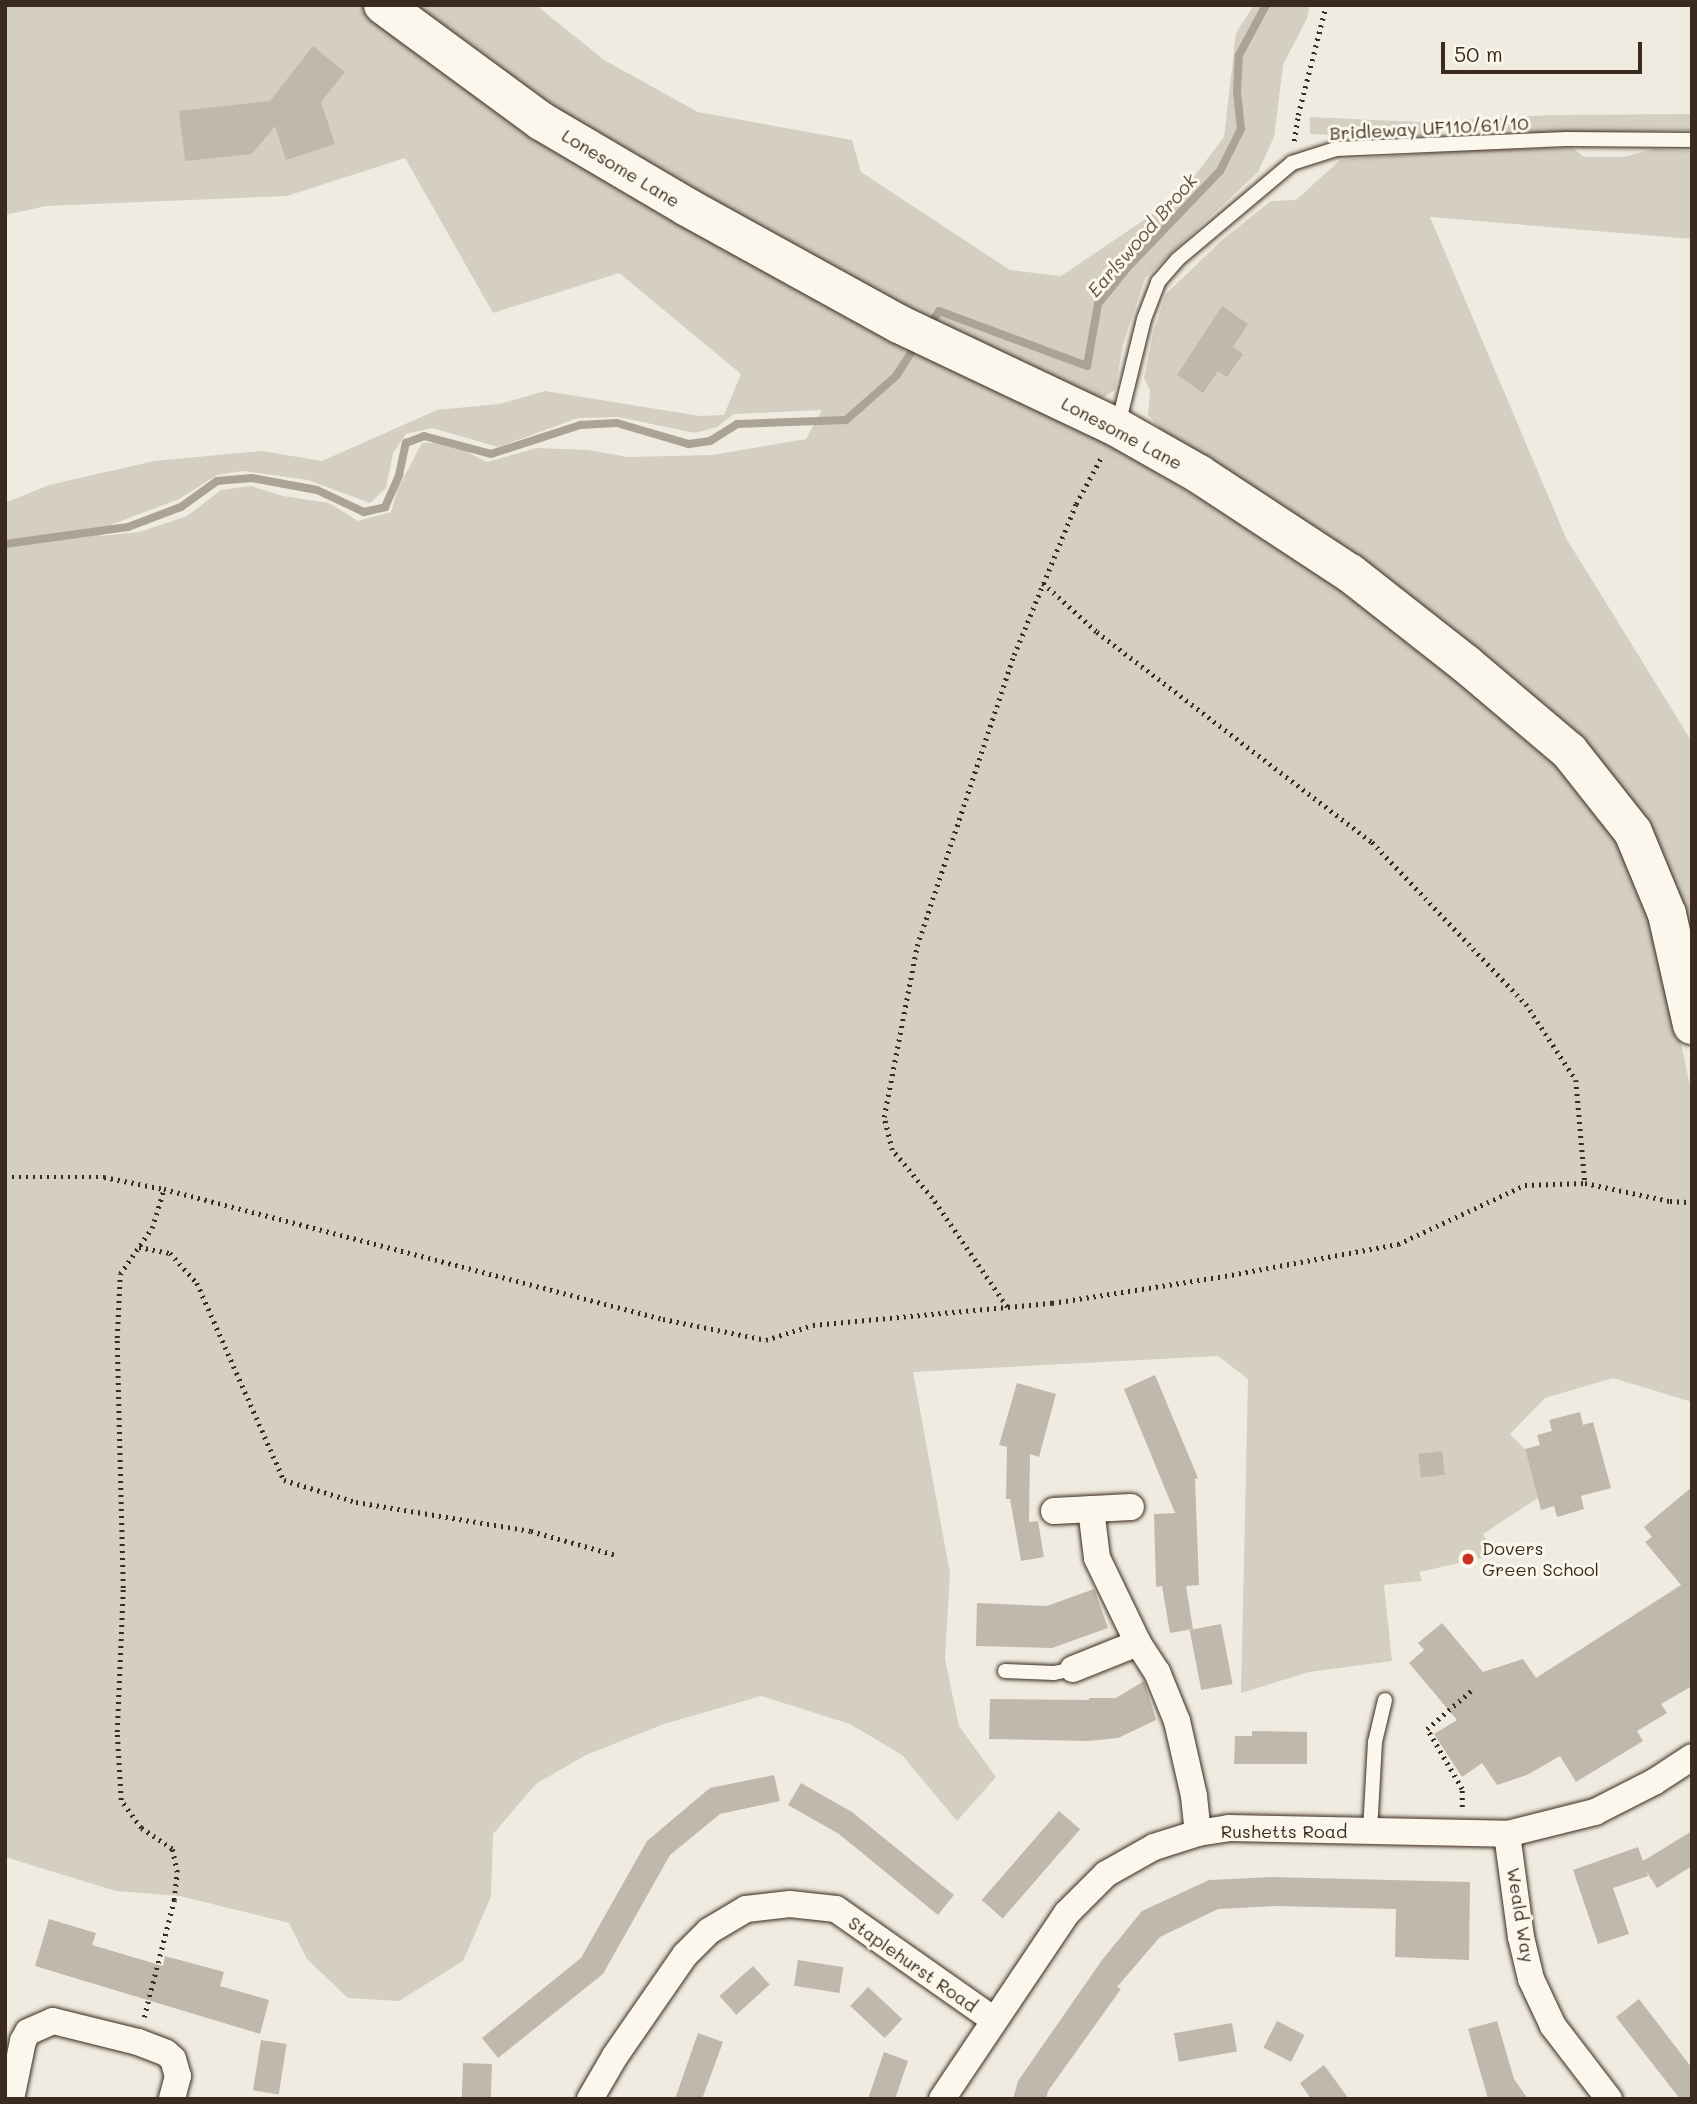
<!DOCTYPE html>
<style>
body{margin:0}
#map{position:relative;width:1697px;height:2104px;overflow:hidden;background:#f0ebe0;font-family:Mali,sans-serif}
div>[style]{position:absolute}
.green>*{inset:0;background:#d5cec3}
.stream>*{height:8px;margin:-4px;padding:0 4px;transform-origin:4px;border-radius:4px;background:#aca397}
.building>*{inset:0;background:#c0b8ad;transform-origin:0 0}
.path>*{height:4.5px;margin-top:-2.25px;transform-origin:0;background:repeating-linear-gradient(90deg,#3b2a1e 0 2px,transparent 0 7px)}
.roads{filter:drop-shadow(0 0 2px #3b2a1e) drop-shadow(0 0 2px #3b2a1e)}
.lane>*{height:14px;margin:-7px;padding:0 7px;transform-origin:7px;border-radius:7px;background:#fbf7ec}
.street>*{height:26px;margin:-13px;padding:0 13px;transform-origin:13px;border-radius:13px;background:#fbf7ec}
.secondary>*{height:38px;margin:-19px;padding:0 19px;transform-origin:19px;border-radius:19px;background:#fbf7ec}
.dots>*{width:19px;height:19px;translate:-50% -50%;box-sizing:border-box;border:4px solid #fbf7ec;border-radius:50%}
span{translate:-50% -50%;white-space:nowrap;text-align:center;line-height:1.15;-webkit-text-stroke:6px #fbf7ec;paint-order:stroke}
.street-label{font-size:18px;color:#3b2a1e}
.poi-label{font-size:18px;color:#3b2a1e}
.left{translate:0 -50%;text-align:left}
.water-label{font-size:19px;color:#635448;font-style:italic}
.frame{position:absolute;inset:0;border:7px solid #3b2a1e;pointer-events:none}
.scale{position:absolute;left:1441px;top:42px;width:201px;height:32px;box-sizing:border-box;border:4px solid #3b2a1e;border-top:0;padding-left:9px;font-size:21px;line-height:24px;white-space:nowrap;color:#3b2a1e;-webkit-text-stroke:5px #fbf7ec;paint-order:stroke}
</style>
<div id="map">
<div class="green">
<div style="clip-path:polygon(evenodd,5px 5px,536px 5px,604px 60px,698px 112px,852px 140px,861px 172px,1010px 270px,1061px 276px,1150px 216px,1196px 174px,1224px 137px,1236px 33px,1254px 5px,1310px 5px,1307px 18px,1283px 65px,1274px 137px,1258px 172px,1145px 278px,1123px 344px,1115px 390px,1096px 402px,1105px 442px,1270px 540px,1435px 654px,1549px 753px,1622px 840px,1654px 917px,1692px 1095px,1692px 1402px,1613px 1378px,1545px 1398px,1510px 1434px,1525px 1449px,1538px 1498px,1483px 1534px,1495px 1555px,1419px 1572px,1422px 1581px,1384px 1585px,1392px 1661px,1309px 1672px,1241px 1693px,1248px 1379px,1218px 1356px,913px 1372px,950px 1573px,945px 1659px,959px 1726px,996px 1777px,957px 1821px,902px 1755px,850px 1724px,761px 1696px,664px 1724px,586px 1755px,536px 1784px,493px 1834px,491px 1897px,463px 1961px,399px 2001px,348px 1998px,307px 1959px,289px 1923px,180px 1896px,116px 1891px,5px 1857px,5px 503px,49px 485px,154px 461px,262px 451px,322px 461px,437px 410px,499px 404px,545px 391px,700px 416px,724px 415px,741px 374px,619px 273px,493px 313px,405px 158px,287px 196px,46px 206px,5px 215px,5px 5px,822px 410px,806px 439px,712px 455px,628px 457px,588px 450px,537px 448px,487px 462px,449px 443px,422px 443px,398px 488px,391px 512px,358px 521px,329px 503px,283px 496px,251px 486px,221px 490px,187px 516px,139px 532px,100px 536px,108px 526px,179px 499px,217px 475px,243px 471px,308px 480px,370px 503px,386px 488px,393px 453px,406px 434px,432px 428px,498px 447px,578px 418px,618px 417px,695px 433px,717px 427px,734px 414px,822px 410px)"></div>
<div style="clip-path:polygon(1692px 114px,1692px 130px,1539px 134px,1513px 130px,1449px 129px,1412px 138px,1310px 134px,1310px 117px,1420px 122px,1552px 115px)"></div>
<div style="clip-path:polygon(1573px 148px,1584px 157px,1623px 157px,1654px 149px,1692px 151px,1692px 239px,1430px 217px,1566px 538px,1692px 742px,1692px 966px,1645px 826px,1170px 439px,1148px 415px,1150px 390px,1144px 378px,1153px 333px,1166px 294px,1222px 240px,1271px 201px,1296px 200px,1340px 160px,1470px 150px)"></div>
</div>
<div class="stream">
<div style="left:928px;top:327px;width:19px;rotate:-55deg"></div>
<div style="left:939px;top:311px;width:158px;rotate:20.4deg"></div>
<div style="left:1087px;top:366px;width:63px;rotate:-79.9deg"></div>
<div style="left:1098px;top:304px;width:46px;rotate:-51.1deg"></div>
<div style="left:1127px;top:268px;width:134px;rotate:-46.2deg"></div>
<div style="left:1220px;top:171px;width:47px;rotate:-63.4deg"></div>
<div style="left:1241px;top:129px;width:38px;rotate:-96deg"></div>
<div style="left:1237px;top:91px;width:36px;rotate:-87deg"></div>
<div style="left:1239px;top:55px;width:57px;rotate:-61.6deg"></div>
<div style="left:5px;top:544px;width:124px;rotate:-7.9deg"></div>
<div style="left:128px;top:527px;width:57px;rotate:-20.7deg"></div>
<div style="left:181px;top:507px;width:44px;rotate:-35.8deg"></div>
<div style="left:217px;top:481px;width:35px;rotate:-5deg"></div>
<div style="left:252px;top:478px;width:66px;rotate:10.5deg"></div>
<div style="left:317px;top:490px;width:52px;rotate:25.1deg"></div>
<div style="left:364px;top:512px;width:22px;rotate:-13deg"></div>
<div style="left:385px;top:507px;width:35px;rotate:-66deg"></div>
<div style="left:399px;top:475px;width:33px;rotate:-78deg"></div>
<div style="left:406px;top:443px;width:19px;rotate:-21deg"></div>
<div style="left:424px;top:436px;width:69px;rotate:15deg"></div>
<div style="left:491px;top:454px;width:94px;rotate:-18deg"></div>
<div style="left:580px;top:425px;width:37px;rotate:-3deg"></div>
<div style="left:617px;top:423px;width:75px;rotate:16.3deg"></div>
<div style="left:689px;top:444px;width:21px;rotate:-8deg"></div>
<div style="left:710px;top:441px;width:32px;rotate:-32deg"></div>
<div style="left:737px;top:424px;width:109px;rotate:-2.1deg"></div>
<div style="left:846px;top:420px;width:67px;rotate:-41.3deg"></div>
<div style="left:896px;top:376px;width:38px;rotate:-57deg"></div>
</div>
<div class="building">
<div style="clip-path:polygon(313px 46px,345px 72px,321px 102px,335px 144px,286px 160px,275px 126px,252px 154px,185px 161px,179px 111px,270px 101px)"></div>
<div style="clip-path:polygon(1222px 306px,1248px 324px,1233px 347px,1243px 354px,1227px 377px,1218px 371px,1203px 393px,1177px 375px)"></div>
<div style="clip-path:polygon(1155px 1375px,1198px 1478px,1195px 1479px,1199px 1585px,1186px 1586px,1193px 1629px,1170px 1633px,1162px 1586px,1156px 1587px,1154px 1514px,1175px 1513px,1124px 1389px)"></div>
<div style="clip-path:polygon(1017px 1383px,1056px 1394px,1039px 1457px,1030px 1454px,1029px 1522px,1038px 1521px,1044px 1557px,1021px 1561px,1010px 1499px,1006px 1499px,1007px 1447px,999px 1445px)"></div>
<div style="clip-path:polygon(1580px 1412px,1583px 1425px,1593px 1422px,1611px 1488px,1581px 1496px,1584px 1509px,1557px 1517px,1554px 1506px,1541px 1510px,1525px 1449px,1540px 1445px,1537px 1435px,1552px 1431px,1549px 1420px)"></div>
<div style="left:1442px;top:1451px;width:24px;height:24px;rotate:83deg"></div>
<div style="clip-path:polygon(1692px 1487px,1692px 1686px,1661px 1704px,1667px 1713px,1637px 1731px,1643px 1741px,1576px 1782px,1560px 1756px,1527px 1775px,1497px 1785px,1482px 1763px,1462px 1777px,1434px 1734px,1457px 1720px,1409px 1663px,1424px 1650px,1418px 1643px,1442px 1623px,1483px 1672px,1523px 1659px,1536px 1678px,1681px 1585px,1645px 1542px,1652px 1537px,1644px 1527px)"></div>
<div style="clip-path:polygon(1094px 1589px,1108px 1628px,1052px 1648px,976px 1646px,977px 1603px,1047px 1606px)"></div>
<div style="left:1221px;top:1624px;width:61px;height:32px;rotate:79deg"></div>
<div style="clip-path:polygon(1144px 1681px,1156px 1720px,1118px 1738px,1088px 1741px,989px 1739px,990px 1699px,1089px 1700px,1089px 1698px,1116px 1698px)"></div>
<div style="clip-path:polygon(1252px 1731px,1307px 1732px,1307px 1764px,1234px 1764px,1235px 1736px,1252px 1736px)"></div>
<div style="clip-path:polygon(774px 1775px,780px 1801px,720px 1814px,670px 1855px,603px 1974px,498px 2058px,482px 2038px,581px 1958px,647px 1841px,710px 1788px)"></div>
<div style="clip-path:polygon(801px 1783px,852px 1812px,954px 1895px,938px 1915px,839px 1834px,788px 1805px)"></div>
<div style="left:1059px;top:1811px;width:28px;height:118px;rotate:41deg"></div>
<div style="clip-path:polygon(1692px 1831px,1692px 1866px,1657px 1888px,1646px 1871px,1648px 1876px,1613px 1888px,1629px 1934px,1598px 1944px,1573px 1870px,1638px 1847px,1643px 1861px)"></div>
<div style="clip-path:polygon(1272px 1877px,1470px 1882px,1469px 1960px,1395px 1957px,1396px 1909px,1276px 1906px,1218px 1909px,1160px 1937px,1117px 1987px,1121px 1989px,1048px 2091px,1046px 2099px,1013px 2099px,1018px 2081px,1102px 1960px,1142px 1911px,1209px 1880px)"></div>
<div style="clip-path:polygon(49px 1919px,96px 1933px,92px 1945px,163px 1966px,165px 1956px,224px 1972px,220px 1986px,269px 2000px,260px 2034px,35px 1966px)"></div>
<div style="left:798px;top:1960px;width:46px;height:26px;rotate:9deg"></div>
<div style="left:753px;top:1966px;width:25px;height:45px;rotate:48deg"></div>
<div style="left:868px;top:1987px;width:47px;height:26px;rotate:43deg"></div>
<div style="clip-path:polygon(1639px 1999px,1692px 2068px,1692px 2099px,1680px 2099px,1616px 2017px)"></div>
<div style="left:1277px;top:2021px;width:31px;height:30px;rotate:27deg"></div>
<div style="clip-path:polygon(1497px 2021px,1514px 2079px,1528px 2099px,1488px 2099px,1468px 2029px)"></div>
<div style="left:1232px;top:2023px;width:29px;height:59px;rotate:80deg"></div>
<div style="clip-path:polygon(698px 2033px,723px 2042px,702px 2099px,675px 2099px)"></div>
<div style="left:261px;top:2040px;width:26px;height:51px;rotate:9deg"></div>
<div style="clip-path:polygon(884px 2052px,908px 2061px,895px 2099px,868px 2099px)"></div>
<div style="left:463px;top:2063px;width:29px;height:36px;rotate:2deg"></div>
<div style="clip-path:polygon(1324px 2065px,1349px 2099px,1311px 2099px,1300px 2083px)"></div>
</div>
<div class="path">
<div style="left:1294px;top:141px;width:26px;rotate:-81deg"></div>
<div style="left:1298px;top:115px;width:114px;rotate:-75.7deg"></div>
<div style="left:1043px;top:583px;width:73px;rotate:42.2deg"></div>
<div style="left:1097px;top:632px;width:346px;rotate:37.4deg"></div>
<div style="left:1372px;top:842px;width:224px;rotate:46.5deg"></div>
<div style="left:1526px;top:1004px;width:91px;rotate:56.7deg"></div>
<div style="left:1576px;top:1080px;width:103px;rotate:85deg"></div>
<div style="left:5px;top:1177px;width:99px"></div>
<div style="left:104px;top:1177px;width:61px;rotate:11.3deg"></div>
<div style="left:164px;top:1189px;width:516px;rotate:14.6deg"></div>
<div style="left:663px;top:1319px;width:105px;rotate:11.5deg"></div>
<div style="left:766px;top:1340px;width:49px;rotate:-17.7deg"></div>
<div style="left:813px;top:1325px;width:240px;rotate:-5.3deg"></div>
<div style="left:1052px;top:1303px;width:175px;rotate:-8.9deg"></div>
<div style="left:1225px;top:1276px;width:176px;rotate:-10.5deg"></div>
<div style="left:1398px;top:1244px;width:140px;rotate:-24.9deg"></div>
<div style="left:1525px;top:1185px;width:60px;rotate:-1.9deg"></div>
<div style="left:1585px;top:1183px;width:87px;rotate:12deg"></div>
<div style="left:1670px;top:1201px;width:22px;rotate:3deg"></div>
<div style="left:139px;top:1247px;width:32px;rotate:11deg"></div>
<div style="left:170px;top:1253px;width:40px;rotate:48deg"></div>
<div style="left:197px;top:1283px;width:215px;rotate:66.2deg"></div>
<div style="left:284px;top:1480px;width:75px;rotate:17deg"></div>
<div style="left:356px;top:1502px;width:177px;rotate:9.4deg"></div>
<div style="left:531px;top:1531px;width:88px;rotate:15.8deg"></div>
<div style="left:1007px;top:1307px;width:132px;rotate:-124.5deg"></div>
<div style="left:932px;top:1198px;width:62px;rotate:-129.8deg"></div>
<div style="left:892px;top:1150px;width:34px;rotate:-104deg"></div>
<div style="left:884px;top:1117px;width:174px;rotate:-79.1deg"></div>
<div style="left:917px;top:946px;width:307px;rotate:-71.6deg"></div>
<div style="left:1014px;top:655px;width:163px;rotate:-67.7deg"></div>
<div style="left:1076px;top:504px;width:55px;rotate:-61.6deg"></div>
<div style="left:1462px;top:1807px;width:18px;rotate:-90deg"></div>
<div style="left:1462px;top:1789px;width:69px;rotate:-120.3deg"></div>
<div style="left:1427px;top:1729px;width:61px;rotate:-41deg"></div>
<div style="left:144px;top:2017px;width:121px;rotate:-75.6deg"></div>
<div style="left:174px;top:1900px;width:28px;rotate:-84deg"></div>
<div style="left:177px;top:1872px;width:24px;rotate:-102deg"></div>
<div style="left:172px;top:1849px;width:37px;rotate:-146deg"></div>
<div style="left:141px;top:1828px;width:34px;rotate:-126deg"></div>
<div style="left:121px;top:1800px;width:68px;rotate:-93.4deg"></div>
<div style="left:117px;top:1732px;width:144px;rotate:-87.6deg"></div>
<div style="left:123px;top:1588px;width:250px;rotate:-91.4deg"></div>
<div style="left:117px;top:1338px;width:64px;rotate:-87.3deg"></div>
<div style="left:120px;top:1274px;width:56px;rotate:-55.2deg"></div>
<div style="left:152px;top:1228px;width:41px;rotate:-72.9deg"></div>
</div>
<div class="roads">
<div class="lane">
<div style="left:1118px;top:425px;width:109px;rotate:-76.2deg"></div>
<div style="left:1144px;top:319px;width:40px;rotate:-69deg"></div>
<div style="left:1158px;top:282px;width:30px;rotate:-49deg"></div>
<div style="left:1178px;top:259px;width:149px;rotate:-40.1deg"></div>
<div style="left:1292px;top:163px;width:46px;rotate:-17.7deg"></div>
<div style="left:1336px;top:149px;width:230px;rotate:-2.5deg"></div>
<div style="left:1566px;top:139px;width:126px;rotate:0.5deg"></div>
<div style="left:1005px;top:1671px;width:49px;rotate:2.3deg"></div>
<div style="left:1054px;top:1673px;width:19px;rotate:-12deg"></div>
<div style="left:1370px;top:1831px;width:89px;rotate:-86.8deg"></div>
<div style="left:1375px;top:1742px;width:43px;rotate:-76.6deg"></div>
</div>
<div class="street">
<div style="left:1091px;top:1509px;width:49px;rotate:83deg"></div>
<div style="left:1097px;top:1558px;width:94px;rotate:64.2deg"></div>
<div style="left:1138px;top:1643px;width:35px;rotate:57deg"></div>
<div style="left:1157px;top:1672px;width:53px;rotate:67.8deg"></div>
<div style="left:1177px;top:1721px;width:77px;rotate:77.2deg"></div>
<div style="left:1194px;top:1796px;width:37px;rotate:84deg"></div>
<div style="left:1054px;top:1511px;width:77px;rotate:-3deg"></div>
<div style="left:1073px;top:1669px;width:70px;rotate:-21.8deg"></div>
<div style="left:1507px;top:1834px;width:104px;rotate:82.3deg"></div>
<div style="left:1521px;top:1937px;width:43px;rotate:76.6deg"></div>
<div style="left:1531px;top:1979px;width:52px;rotate:64.9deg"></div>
<div style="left:1553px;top:2026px;width:92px;rotate:52.5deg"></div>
<div style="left:11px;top:2099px;width:59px;rotate:-78.3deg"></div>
<div style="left:23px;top:2041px;width:10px;rotate:-61deg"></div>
<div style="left:28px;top:2032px;width:27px;rotate:-24deg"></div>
<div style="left:53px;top:2021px;width:88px;rotate:13.9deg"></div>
<div style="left:138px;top:2042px;width:30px;rotate:21deg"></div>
<div style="left:166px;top:2053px;width:9px;rotate:41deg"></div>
<div style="left:173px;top:2059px;width:18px;rotate:74deg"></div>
<div style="left:178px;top:2076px;width:24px;rotate:105deg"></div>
<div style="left:590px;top:2099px;width:50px;rotate:-59.8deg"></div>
<div style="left:615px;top:2056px;width:123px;rotate:-55.3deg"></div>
<div style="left:685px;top:1955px;width:34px;rotate:-45deg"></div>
<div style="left:709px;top:1931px;width:43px;rotate:-30.7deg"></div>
<div style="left:746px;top:1909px;width:44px;rotate:-6.5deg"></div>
<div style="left:790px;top:1904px;width:46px;rotate:6.2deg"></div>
<div style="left:836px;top:1909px;width:193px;rotate:35.1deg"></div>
<div style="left:942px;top:2099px;width:224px;rotate:-56.1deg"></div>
<div style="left:1067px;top:1913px;width:55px;rotate:-45deg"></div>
<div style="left:1106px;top:1874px;width:55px;rotate:-29.4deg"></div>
<div style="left:1154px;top:1847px;width:46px;rotate:-17.7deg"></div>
<div style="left:1198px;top:1833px;width:31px;rotate:-9deg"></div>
<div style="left:1229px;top:1828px;width:278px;rotate:1.2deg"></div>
<div style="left:1507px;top:1834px;width:91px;rotate:-14deg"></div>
<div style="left:1595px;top:1812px;width:66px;rotate:-27deg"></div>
<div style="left:1654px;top:1782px;width:45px;rotate:-33.3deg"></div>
</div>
<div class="secondary">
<div style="left:383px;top:5px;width:196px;rotate:36.3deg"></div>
<div style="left:541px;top:121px;width:169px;rotate:30.5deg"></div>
<div style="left:687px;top:207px;width:242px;rotate:28.9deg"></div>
<div style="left:899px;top:324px;width:242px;rotate:25.4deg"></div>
<div style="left:1118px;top:428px;width:93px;rotate:29.6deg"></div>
<div style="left:1199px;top:474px;width:181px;rotate:33.3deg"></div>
<div style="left:1350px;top:573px;width:147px;rotate:38.1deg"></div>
<div style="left:1466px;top:664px;width:135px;rotate:40.2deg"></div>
<div style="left:1569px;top:751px;width:103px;rotate:51.7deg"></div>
<div style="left:1633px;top:832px;width:89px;rotate:67.5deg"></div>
<div style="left:1667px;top:914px;width:114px;rotate:77.3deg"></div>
</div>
</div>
<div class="dots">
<div style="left:1468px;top:1559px;background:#c8321e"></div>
</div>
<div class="street-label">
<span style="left:1429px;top:128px;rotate:-3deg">Bridleway UF110/61/10</span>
<span style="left:621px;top:168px;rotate:31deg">Lonesome Lane</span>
<span style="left:1122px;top:433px;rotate:28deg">Lonesome Lane</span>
<span style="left:1284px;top:1831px">Rushetts Road</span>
<span style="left:1521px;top:1915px;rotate:81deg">Weald Way</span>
<span style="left:913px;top:1964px;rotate:35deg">Staplehurst Road</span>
</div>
<div class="poi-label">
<span class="left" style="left:1482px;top:1559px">Dovers<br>Green School</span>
</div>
<div class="water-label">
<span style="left:1142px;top:235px;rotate:-49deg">Earlswood Brook</span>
</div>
<div class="frame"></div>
<div class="scale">50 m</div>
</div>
